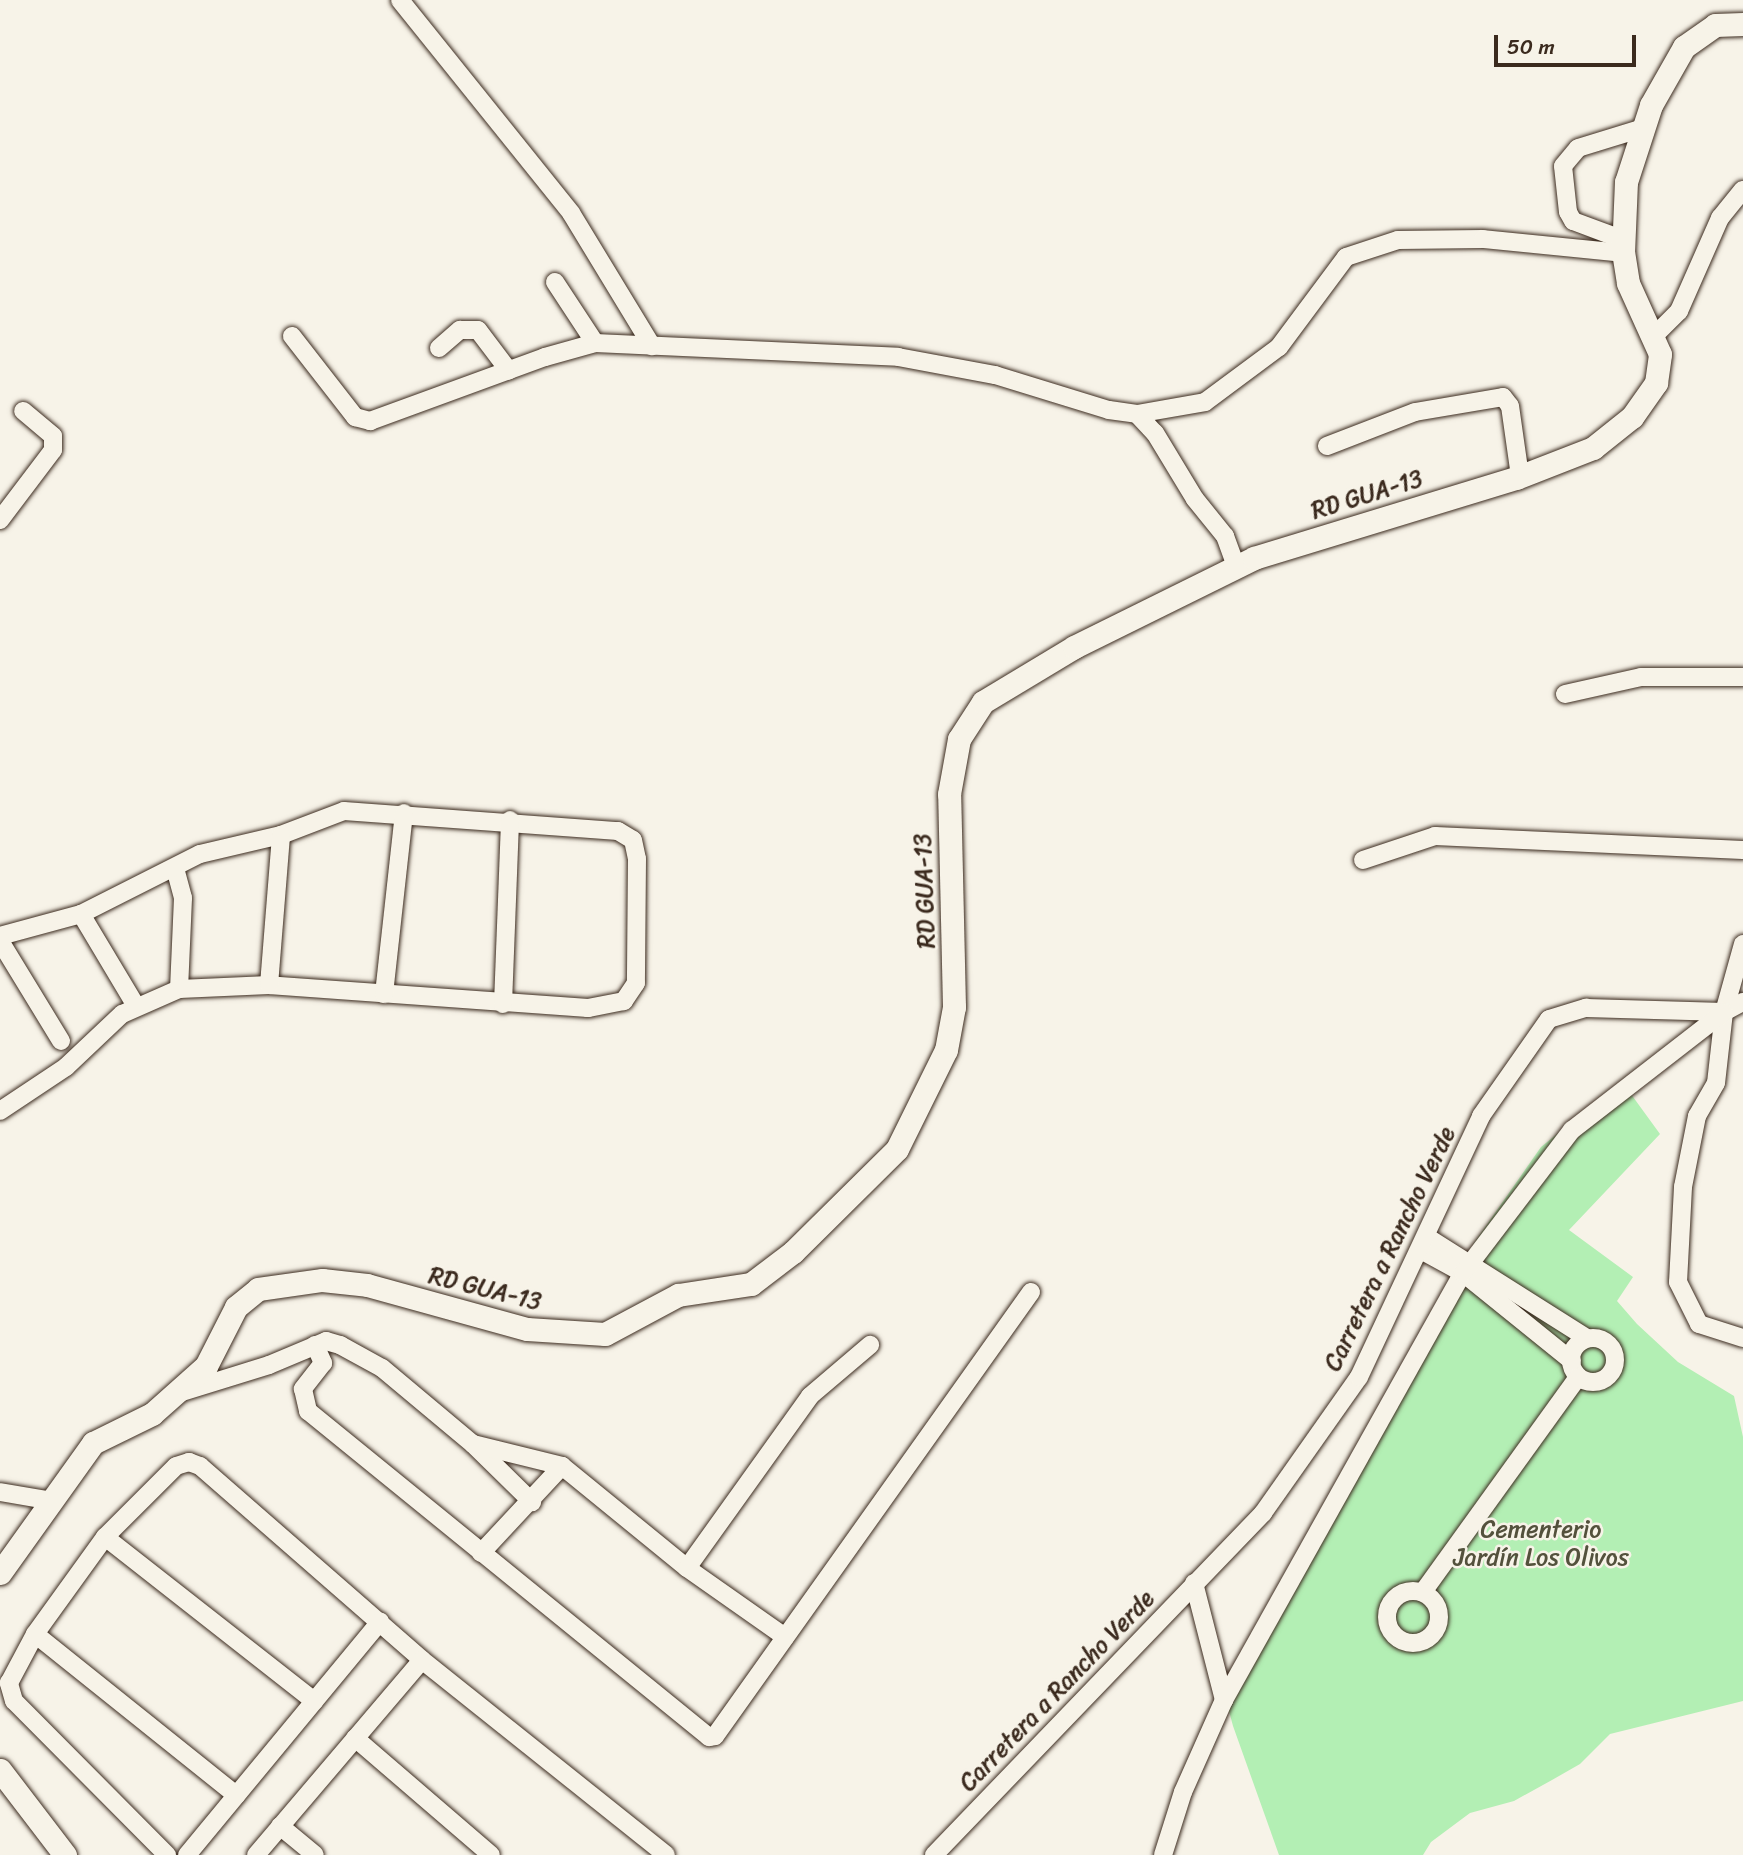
<!DOCTYPE html>
<meta charset="utf-8">
<style>
body{margin:0}
#map{position:relative;width:1743px;height:1855px;overflow:hidden;background:#f7f3e8;font-family:Sriracha,sans-serif}
div>[style]{position:absolute}
.green>*{inset:0;background:#b3efb4}
.roads{filter:drop-shadow(0 0 2px #3b2a1e) drop-shadow(0 0 2px #3b2a1e)}
.minor>*{height:18px;margin:-9px;padding:0 9px;transform-origin:9px;border-radius:9px;background:#f7f3e8}
.minor>.ring{margin:-9px;padding:0;box-sizing:content-box;background:none;border:18px solid #f7f3e8;border-radius:50%}
.major>*{height:23px;margin:-11.5px;padding:0 11.5px;transform-origin:11.5px;border-radius:11.5px;background:#f7f3e8}
span{translate:-50% -50%;white-space:nowrap;text-align:center;line-height:1.15;-webkit-text-stroke:5px #f7f3e8;paint-order:stroke}
.street-label{font-size:24px;color:#3b2a1e}
.park-label{font-size:24px;color:#53513c}
.scale{position:absolute;left:1494px;top:35px;width:142px;height:32px;box-sizing:border-box;border:4px solid #3b2a1e;border-top:0;padding-left:9px;font-size:21px;line-height:24px;white-space:nowrap;color:#3b2a1e;-webkit-text-stroke:5px #f7f3e8;paint-order:stroke}
</style>
<div id="map">
<div class="green">
<div style="clip-path:polygon(1628px 1090px,1660px 1134px,1569px 1230px,1633px 1277px,1617px 1301px,1637px 1324px,1678px 1362px,1734px 1396px,1743px 1437px,1743px 1701px,1610px 1734px,1580px 1764px,1552px 1780px,1514px 1801px,1470px 1813px,1431px 1842px,1423px 1855px,1279px 1855px,1233px 1726px,1229px 1711px,1235px 1686px,1474px 1243px,1541px 1147px,1589px 1108px)"></div>
</div>
<div class="roads">
<div class="minor">
<div style="left:400px;top:0;width:273px;rotate:51.2deg"></div>
<div style="left:571px;top:213px;width:156px;rotate:58.7deg"></div>
<div style="left:1624px;top:240px;width:54px;rotate:-159.6deg"></div>
<div style="left:1573px;top:221px;width:10px;rotate:-119deg"></div>
<div style="left:1568px;top:212px;width:46px;rotate:-96.2deg"></div>
<div style="left:1563px;top:166px;width:23px;rotate:-50deg"></div>
<div style="left:1578px;top:148px;width:68px;rotate:-17.1deg"></div>
<div style="left:555px;top:282px;width:73px;rotate:56.7deg"></div>
<div style="left:292px;top:336px;width:103px;rotate:52.1deg"></div>
<div style="left:355px;top:417px;width:16px;rotate:15deg"></div>
<div style="left:370px;top:421px;width:186px;rotate:-20.1deg"></div>
<div style="left:545px;top:357px;width:52px;rotate:-15.6deg"></div>
<div style="left:595px;top:343px;width:303px;rotate:2.6deg"></div>
<div style="left:898px;top:357px;width:99px;rotate:10.5deg"></div>
<div style="left:995px;top:375px;width:119px;rotate:17.1deg"></div>
<div style="left:1109px;top:410px;width:28px;rotate:8deg"></div>
<div style="left:1137px;top:414px;width:26px;rotate:47deg"></div>
<div style="left:1155px;top:433px;width:77px;rotate:58.8deg"></div>
<div style="left:1195px;top:499px;width:48px;rotate:51deg"></div>
<div style="left:1225px;top:536px;width:32px;rotate:70deg"></div>
<div style="left:1653px;top:337px;width:37px;rotate:-45deg"></div>
<div style="left:1679px;top:311px;width:102px;rotate:-66.2deg"></div>
<div style="left:1720px;top:218px;width:36px;rotate:-51deg"></div>
<div style="left:439px;top:348px;width:28px;rotate:-41deg"></div>
<div style="left:460px;top:330px;width:18px"></div>
<div style="left:478px;top:330px;width:51px;rotate:52.9deg"></div>
<div style="left:1137px;top:414px;width:69px;rotate:-10deg"></div>
<div style="left:1205px;top:402px;width:92px;rotate:-36.6deg"></div>
<div style="left:1279px;top:347px;width:112px;rotate:-53.3deg"></div>
<div style="left:1346px;top:257px;width:55px;rotate:-18.1deg"></div>
<div style="left:1398px;top:240px;width:85px;rotate:-0.7deg"></div>
<div style="left:1483px;top:239px;width:141px;rotate:5.7deg"></div>
<div style="left:1327px;top:446px;width:94px;rotate:-21.1deg"></div>
<div style="left:1415px;top:412px;width:89px;rotate:-9.7deg"></div>
<div style="left:1503px;top:397px;width:11px;rotate:52deg"></div>
<div style="left:1510px;top:406px;width:71px;rotate:81.9deg"></div>
<div style="left:0;top:520px;width:88px;rotate:-52.9deg"></div>
<div style="left:53px;top:450px;width:14px;rotate:-90deg"></div>
<div style="left:53px;top:436px;width:39px;rotate:-140deg"></div>
<div style="left:1565px;top:694px;width:78px;rotate:-12.6deg"></div>
<div style="left:1641px;top:677px;width:102px"></div>
<div style="left:1363px;top:860px;width:76px;rotate:-18.4deg"></div>
<div style="left:1435px;top:836px;width:308px;rotate:2.6deg"></div>
<div style="left:175px;top:868px;width:31px;rotate:75deg"></div>
<div style="left:183px;top:898px;width:91px;rotate:92.5deg"></div>
<div style="left:81px;top:914px;width:107px;rotate:59.1deg"></div>
<div style="left:0;top:936px;width:84px;rotate:-15.2deg"></div>
<div style="left:81px;top:914px;width:133px;rotate:-26.8deg"></div>
<div style="left:200px;top:854px;width:83px;rotate:-13.2deg"></div>
<div style="left:281px;top:835px;width:67px;rotate:-20.9deg"></div>
<div style="left:344px;top:811px;width:275px;rotate:4.2deg"></div>
<div style="left:618px;top:831px;width:17px;rotate:31deg"></div>
<div style="left:633px;top:840px;width:19px;rotate:78deg"></div>
<div style="left:637px;top:859px;width:124px;rotate:90.5deg"></div>
<div style="left:636px;top:983px;width:22px;rotate:124deg"></div>
<div style="left:624px;top:1001px;width:37px;rotate:169deg"></div>
<div style="left:588px;top:1008px;width:320px;rotate:-175.9deg"></div>
<div style="left:269px;top:985px;width:90px;rotate:177.5deg"></div>
<div style="left:179px;top:989px;width:62px;rotate:156.3deg"></div>
<div style="left:122px;top:1014px;width:77px;rotate:136.6deg"></div>
<div style="left:66px;top:1067px;width:79px;rotate:146.3deg"></div>
<div style="left:0;top:941px;width:117px;rotate:58.6deg"></div>
<div style="left:1743px;top:944px;width:71px;rotate:105.6deg"></div>
<div style="left:1724px;top:1012px;width:71px;rotate:96.4deg"></div>
<div style="left:1716px;top:1083px;width:38px;rotate:120deg"></div>
<div style="left:1697px;top:1116px;width:72px;rotate:101.2deg"></div>
<div style="left:1683px;top:1187px;width:95px;rotate:93deg"></div>
<div style="left:1678px;top:1282px;width:47px;rotate:63.4deg"></div>
<div style="left:1699px;top:1324px;width:46px;rotate:17.7deg"></div>
<div style="left:269px;top:985px;width:150px;rotate:-85.4deg"></div>
<div style="left:384px;top:994px;width:182px;rotate:-83.7deg"></div>
<div style="left:503px;top:1004px;width:184px;rotate:-87.8deg"></div>
<div style="left:1427px;top:1237px;width:189px;rotate:32.3deg"></div>
<div style="left:1421px;top:1250px;width:48px;rotate:28.7deg"></div>
<div style="left:1463px;top:1273px;width:140px;rotate:38.9deg"></div>
<div class="ring" style="left:1571px;top:1338px;width:26px;height:26px"></div>
<div style="left:315px;top:1345px;width:20px;rotate:66deg"></div>
<div style="left:323px;top:1363px;width:33px;rotate:128deg"></div>
<div style="left:303px;top:1389px;width:23px;rotate:77deg"></div>
<div style="left:308px;top:1411px;width:517px;rotate:39.11deg"></div>
<div style="left:709px;top:1737px;width:6px;rotate:-9deg"></div>
<div style="left:715px;top:1736px;width:545px;rotate:-54.56deg"></div>
<div style="left:179px;top:1393px;width:94px;rotate:-17.3deg"></div>
<div style="left:269px;top:1365px;width:62px;rotate:-22.8deg"></div>
<div style="left:326px;top:1341px;width:15px;rotate:16deg"></div>
<div style="left:340px;top:1345px;width:48px;rotate:28.7deg"></div>
<div style="left:382px;top:1368px;width:119px;rotate:39.9deg"></div>
<div style="left:473px;top:1444px;width:83px;rotate:44.5deg"></div>
<div style="left:473px;top:1444px;width:92px;rotate:13.9deg"></div>
<div style="left:562px;top:1466px;width:161px;rotate:39.2deg"></div>
<div style="left:687px;top:1568px;width:120px;rotate:35.1deg"></div>
<div style="left:0;top:1492px;width:54px;rotate:9.6deg"></div>
<div style="left:105px;top:1537px;width:266px;rotate:38.1deg"></div>
<div style="left:481px;top:1553px;width:119px;rotate:-47deg"></div>
<div style="left:687px;top:1568px;width:211px;rotate:-54.4deg"></div>
<div style="left:810px;top:1396px;width:79px;rotate:-40.4deg"></div>
<div style="left:1194px;top:1583px;width:121px;rotate:75.6deg"></div>
<div class="ring" style="left:1387px;top:1591px;width:34px;height:34px"></div>
<div style="left:1423px;top:1592px;width:265px;rotate:-54.2deg"></div>
<div style="left:35px;top:1634px;width:258px;rotate:38.7deg"></div>
<div style="left:355px;top:1738px;width:179px;rotate:40.7deg"></div>
<div style="left:280px;top:1826px;width:45px;rotate:39.6deg"></div>
<div style="left:167px;top:1855px;width:217px;rotate:-134.8deg"></div>
<div style="left:14px;top:1701px;width:19px;rotate:-106deg"></div>
<div style="left:9px;top:1683px;width:55px;rotate:-62deg"></div>
<div style="left:35px;top:1634px;width:120px;rotate:-54.2deg"></div>
<div style="left:105px;top:1537px;width:100px;rotate:-45deg"></div>
<div style="left:176px;top:1466px;width:14px;rotate:-17deg"></div>
<div style="left:189px;top:1462px;width:12px;rotate:20deg"></div>
<div style="left:200px;top:1466px;width:295px;rotate:41.1deg"></div>
<div style="left:422px;top:1660px;width:312px;rotate:38.6deg"></div>
<div style="left:187px;top:1855px;width:303px;rotate:-50.4deg"></div>
<div style="left:256px;top:1855px;width:256px;rotate:-49.6deg"></div>
<div style="left:934px;top:1855px;width:475px;rotate:-46.1deg"></div>
<div style="left:1263px;top:1513px;width:166px;rotate:-54.8deg"></div>
<div style="left:1359px;top:1377px;width:288px;rotate:-64.9deg"></div>
<div style="left:1481px;top:1116px;width:118px;rotate:-55deg"></div>
<div style="left:1549px;top:1019px;width:39px;rotate:-17deg"></div>
<div style="left:1586px;top:1008px;width:138px;rotate:1.7deg"></div>
<div style="left:1724px;top:1012px;width:21px;rotate:-28deg"></div>
<div style="left:1163px;top:1855px;width:66px;rotate:-72.4deg"></div>
<div style="left:1183px;top:1792px;width:101px;rotate:-66deg"></div>
<div style="left:1224px;top:1700px;width:489px;rotate:-60.8deg"></div>
<div style="left:1463px;top:1273px;width:180px;rotate:-52.7deg"></div>
<div style="left:1572px;top:1130px;width:192px;rotate:-37.8deg"></div>
</div>
<div class="major">
<div style="left:0;top:1573px;width:160px;rotate:-54.4deg"></div>
<div style="left:93px;top:1443px;width:66px;rotate:-26.2deg"></div>
<div style="left:152px;top:1414px;width:72px;rotate:-41.6deg"></div>
<div style="left:206px;top:1366px;width:66px;rotate:-63deg"></div>
<div style="left:236px;top:1307px;width:28px;rotate:-39deg"></div>
<div style="left:258px;top:1289px;width:65px;rotate:-8deg"></div>
<div style="left:322px;top:1280px;width:45px;rotate:6.3deg"></div>
<div style="left:367px;top:1285px;width:166px;rotate:15.4deg"></div>
<div style="left:527px;top:1329px;width:78px;rotate:3.7deg"></div>
<div style="left:605px;top:1334px;width:83px;rotate:-28.1deg"></div>
<div style="left:678px;top:1295px;width:74px;rotate:-8.6deg"></div>
<div style="left:751px;top:1284px;width:53px;rotate:-37.3deg"></div>
<div style="left:793px;top:1252px;width:146px;rotate:-44.7deg"></div>
<div style="left:897px;top:1149px;width:110px;rotate:-63.7deg"></div>
<div style="left:946px;top:1050px;width:44px;rotate:-79.5deg"></div>
<div style="left:954px;top:1007px;width:213px;rotate:-91.3deg"></div>
<div style="left:949px;top:794px;width:56px;rotate:-79.7deg"></div>
<div style="left:959px;top:739px;width:44px;rotate:-57deg"></div>
<div style="left:983px;top:702px;width:106px;rotate:-31.1deg"></div>
<div style="left:1074px;top:647px;width:201px;rotate:-26.3deg"></div>
<div style="left:1254px;top:558px;width:274px;rotate:-17deg"></div>
<div style="left:1516px;top:478px;width:83px;rotate:-21.3deg"></div>
<div style="left:1593px;top:448px;width:50px;rotate:-38.5deg"></div>
<div style="left:1632px;top:417px;width:42px;rotate:-54.8deg"></div>
<div style="left:1656px;top:383px;width:29px;rotate:-82deg"></div>
<div style="left:1660px;top:354px;width:78px;rotate:-114.3deg"></div>
<div style="left:1628px;top:283px;width:30px;rotate:-99deg"></div>
<div style="left:1623px;top:253px;width:71px;rotate:-87.6deg"></div>
<div style="left:1626px;top:182px;width:81px;rotate:-72deg"></div>
<div style="left:1651px;top:105px;width:67px;rotate:-60.4deg"></div>
<div style="left:1684px;top:47px;width:38px;rotate:-35deg"></div>
<div style="left:1715px;top:25px;width:28px;rotate:-2deg"></div>
<div style="left:0;top:1770px;width:107px;rotate:52.6deg"></div>
</div>
</div>
<div class="street-label">
<span style="left:1367px;top:495px;rotate:-17deg">RD GUA-13</span>
<span style="left:925px;top:891px;rotate:-92deg">RD GUA-13</span>
<span style="left:1390px;top:1249px;rotate:-64deg">Carretera a Rancho Verde</span>
<span style="left:485px;top:1289px;rotate:14deg">RD GUA-13</span>
<span style="left:1057px;top:1691px;rotate:-46deg">Carretera a Rancho Verde</span>
</div>
<div class="park-label">
<span style="left:1541px;top:1544px">Cementerio<br>Jardín Los Olivos</span>
</div>
<div class="scale">50 m</div>
</div>
